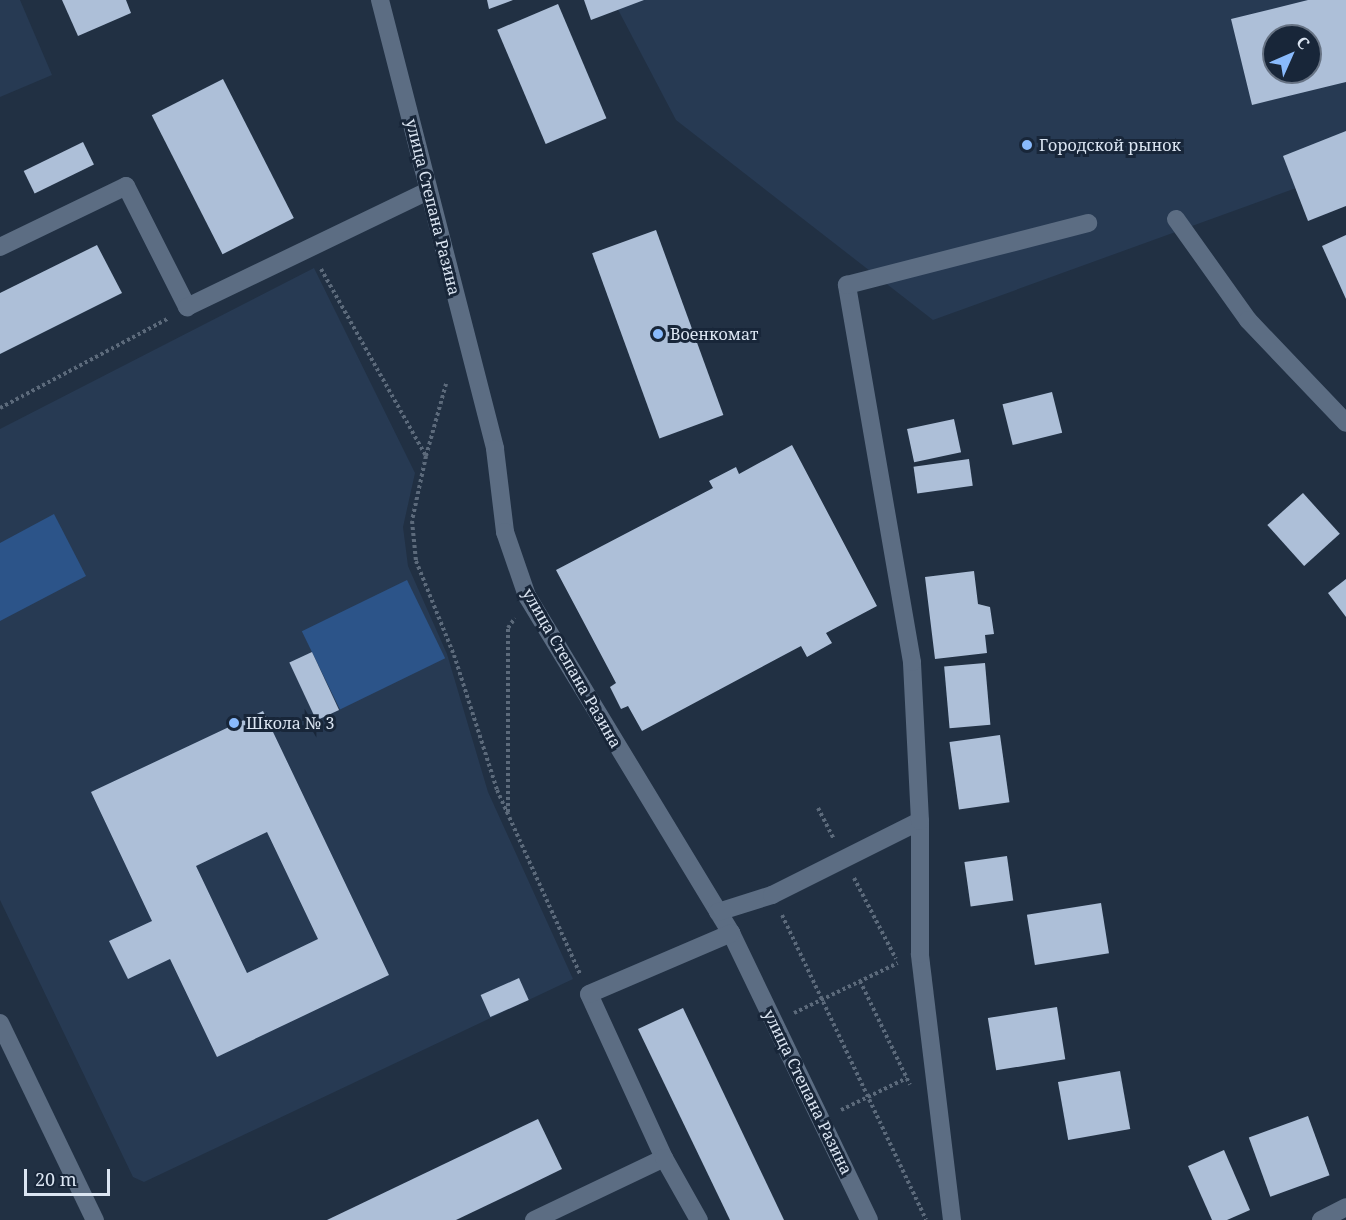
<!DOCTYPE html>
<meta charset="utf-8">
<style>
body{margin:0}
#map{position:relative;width:1346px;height:1220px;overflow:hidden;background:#213043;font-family:"Noto Serif",serif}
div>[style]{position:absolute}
.built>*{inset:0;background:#273a53}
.green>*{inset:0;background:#2c5489;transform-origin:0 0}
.building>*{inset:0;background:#adbfd8;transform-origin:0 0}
.path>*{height:4px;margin-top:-2px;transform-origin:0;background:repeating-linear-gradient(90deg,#5c6a7b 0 3px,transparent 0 6px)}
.minor>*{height:18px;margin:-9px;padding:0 9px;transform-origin:9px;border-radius:9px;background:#5c6d83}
.dots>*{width:16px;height:16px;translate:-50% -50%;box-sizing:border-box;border:3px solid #182639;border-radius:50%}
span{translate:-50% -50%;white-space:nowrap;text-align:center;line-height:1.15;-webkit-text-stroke:6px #182639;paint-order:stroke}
.poi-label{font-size:16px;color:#dbe5f2}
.left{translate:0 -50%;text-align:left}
.street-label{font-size:16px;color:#dbe5f2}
.north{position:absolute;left:1262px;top:24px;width:60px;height:60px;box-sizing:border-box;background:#182639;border:2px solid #667283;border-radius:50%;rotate:45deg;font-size:16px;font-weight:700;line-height:24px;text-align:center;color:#dbe5f2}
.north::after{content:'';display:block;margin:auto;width:21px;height:27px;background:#89bafc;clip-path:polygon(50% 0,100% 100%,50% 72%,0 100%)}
.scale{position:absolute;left:24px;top:1169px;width:86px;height:27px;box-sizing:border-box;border:3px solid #dbe5f2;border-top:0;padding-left:8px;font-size:18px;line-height:21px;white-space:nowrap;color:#dbe5f2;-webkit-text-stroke:4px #182639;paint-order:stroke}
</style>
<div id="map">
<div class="built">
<div style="clip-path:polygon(0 0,20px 0,52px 75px,0 97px)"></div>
<div style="clip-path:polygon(evenodd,613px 0,1346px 0,1346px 170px,933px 320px,676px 120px,613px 0,1274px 36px,1310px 36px,1310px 72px,1274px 72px,1274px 36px)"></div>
<div style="clip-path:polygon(314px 268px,415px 473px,403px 527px,408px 566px,447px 654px,488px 792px,573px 979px,144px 1182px,133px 1177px,0 900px,0 429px)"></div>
</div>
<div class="green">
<div style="clip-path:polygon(54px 514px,86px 576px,0 621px,0 543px)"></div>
<div style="left:407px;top:580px;width:87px;height:117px;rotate:64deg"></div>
</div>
<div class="building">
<div style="clip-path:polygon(62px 0,126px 0,131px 13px,78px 36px)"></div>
<div style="clip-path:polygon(487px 0,513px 0,489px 9px)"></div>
<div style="clip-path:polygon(584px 0,644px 0,591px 20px)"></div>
<div style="clip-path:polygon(evenodd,1308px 0,1346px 0,1346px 82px,1252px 105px,1231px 19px,1308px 0,1274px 36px,1310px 36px,1310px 72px,1274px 72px,1274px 36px)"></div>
<div style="left:558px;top:4px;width:124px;height:66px;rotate:67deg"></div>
<div style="left:223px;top:79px;width:156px;height:80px;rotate:63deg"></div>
<div style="clip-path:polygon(1346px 131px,1346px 206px,1308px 221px,1283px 156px)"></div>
<div style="left:83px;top:142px;width:25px;height:66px;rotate:64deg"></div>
<div style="left:656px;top:230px;width:197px;height:68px;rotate:70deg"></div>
<div style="clip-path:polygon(1346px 235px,1346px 299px,1322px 246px)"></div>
<div style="clip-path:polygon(97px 245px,122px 293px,0 354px,0 293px)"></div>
<div style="left:1052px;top:392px;width:42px;height:51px;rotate:76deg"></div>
<div style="left:954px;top:419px;width:34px;height:48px;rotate:78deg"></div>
<div style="clip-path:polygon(792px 445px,877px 606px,826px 633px,832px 643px,807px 657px,801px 646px,642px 731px,628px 706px,621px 709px,610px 687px,616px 683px,556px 570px,713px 488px,709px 481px,736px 467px,739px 474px)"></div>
<div style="left:969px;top:459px;width:27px;height:56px;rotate:82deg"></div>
<div style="left:1303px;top:493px;width:55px;height:48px;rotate:48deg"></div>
<div style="clip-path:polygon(974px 571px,978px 604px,990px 607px,994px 634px,985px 635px,987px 653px,935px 659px,925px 577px)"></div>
<div style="clip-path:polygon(1346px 579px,1346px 617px,1328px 593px)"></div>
<div style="left:312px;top:652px;width:64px;height:25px;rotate:65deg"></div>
<div style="left:985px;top:663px;width:62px;height:41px;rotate:85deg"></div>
<div style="clip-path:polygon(evenodd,263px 711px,389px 975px,217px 1057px,170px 959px,128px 979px,109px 941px,152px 921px,91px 792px,263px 711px,267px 832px,318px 939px,247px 973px,196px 866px,267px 832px)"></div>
<div style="left:1000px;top:735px;width:68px;height:51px;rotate:82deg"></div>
<div style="left:1007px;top:856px;width:45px;height:43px;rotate:82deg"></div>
<div style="left:1101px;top:903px;width:51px;height:75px;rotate:81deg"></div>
<div style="left:519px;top:978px;width:24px;height:42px;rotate:66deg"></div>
<div style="left:1057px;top:1007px;width:53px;height:70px;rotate:81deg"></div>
<div style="clip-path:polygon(683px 1008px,754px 1157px,784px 1220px,730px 1220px,638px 1029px)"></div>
<div style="left:1120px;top:1071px;width:59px;height:63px;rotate:80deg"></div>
<div style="left:1308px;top:1116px;width:63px;height:63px;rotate:70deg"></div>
<div style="clip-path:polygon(538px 1119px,562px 1169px,519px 1190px,456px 1220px,327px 1220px)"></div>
<div style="clip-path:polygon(1224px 1150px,1250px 1210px,1227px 1220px,1212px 1220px,1188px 1166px)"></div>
</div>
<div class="path">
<div style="left:321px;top:269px;width:214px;rotate:60.7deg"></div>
<div style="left:426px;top:456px;width:66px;rotate:102.2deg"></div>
<div style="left:412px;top:521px;width:40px;rotate:84.3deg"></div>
<div style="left:416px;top:561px;width:101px;rotate:68deg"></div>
<div style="left:454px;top:655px;width:142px;rotate:72.3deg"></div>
<div style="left:497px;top:790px;width:202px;rotate:65.7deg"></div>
<div style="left:0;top:408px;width:191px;rotate:-28deg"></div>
<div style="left:426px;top:456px;width:75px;rotate:-74.5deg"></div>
<div style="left:818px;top:808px;width:35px;rotate:63deg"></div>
<div style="left:508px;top:812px;width:184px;rotate:-90deg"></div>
<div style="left:508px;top:628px;width:12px;rotate:-55deg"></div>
<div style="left:854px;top:878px;width:91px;rotate:62.6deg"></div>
<div style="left:782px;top:915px;width:337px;rotate:64.7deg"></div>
<div style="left:860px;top:981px;width:115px;rotate:64.3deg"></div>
<div style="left:794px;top:1013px;width:115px;rotate:-25.7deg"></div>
<div style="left:841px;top:1110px;width:73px;rotate:-25.9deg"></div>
</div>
<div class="minor">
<div style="left:380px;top:0;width:463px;rotate:75.6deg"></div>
<div style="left:495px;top:449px;width:84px;rotate:83.1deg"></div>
<div style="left:505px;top:532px;width:68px;rotate:71deg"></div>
<div style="left:527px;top:596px;width:394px;rotate:58.8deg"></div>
<div style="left:731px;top:933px;width:318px;rotate:64.3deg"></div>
<div style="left:1176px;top:219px;width:124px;rotate:54.5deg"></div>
<div style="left:1248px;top:320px;width:142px;rotate:46.4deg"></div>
<div style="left:0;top:247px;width:140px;rotate:-25.8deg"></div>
<div style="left:126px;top:186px;width:136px;rotate:63.2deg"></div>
<div style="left:187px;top:307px;width:267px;rotate:-25.7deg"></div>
<div style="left:718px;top:912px;width:57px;rotate:-17.5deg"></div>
<div style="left:772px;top:895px;width:165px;rotate:-26.6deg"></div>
<div style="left:0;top:1023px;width:219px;rotate:64.3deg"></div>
<div style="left:664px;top:1158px;width:180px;rotate:-114.6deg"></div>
<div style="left:589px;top:994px;width:155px;rotate:-23.2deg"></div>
<div style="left:534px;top:1220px;width:144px;rotate:-25.5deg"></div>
<div style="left:664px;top:1158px;width:71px;rotate:60.6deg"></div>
<div style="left:952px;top:1220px;width:268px;rotate:-96.9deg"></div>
<div style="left:920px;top:954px;width:133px;rotate:-90deg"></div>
<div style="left:920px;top:821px;width:159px;rotate:-92.9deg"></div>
<div style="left:912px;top:662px;width:383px;rotate:-99.8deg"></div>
<div style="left:847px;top:285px;width:249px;rotate:-14.4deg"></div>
<div style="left:1321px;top:1220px;width:28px;rotate:-27deg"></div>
</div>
<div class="dots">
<div style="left:1027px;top:145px;background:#89bafc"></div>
<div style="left:658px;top:334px;background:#89bafc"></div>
<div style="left:234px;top:723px;background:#89bafc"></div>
</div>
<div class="poi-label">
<span class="left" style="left:1039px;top:145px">Городской рынок</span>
<span class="left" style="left:670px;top:334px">Военкомат</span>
<span class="left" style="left:246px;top:723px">Школа № 3</span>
</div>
<div class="street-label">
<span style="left:433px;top:207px;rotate:76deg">улица Степана Разина</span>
<span style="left:572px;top:668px;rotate:60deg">улица Степана Разина</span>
<span style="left:808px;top:1092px;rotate:64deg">улица Степана Разина</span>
</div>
<div class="north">С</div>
<div class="scale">20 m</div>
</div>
